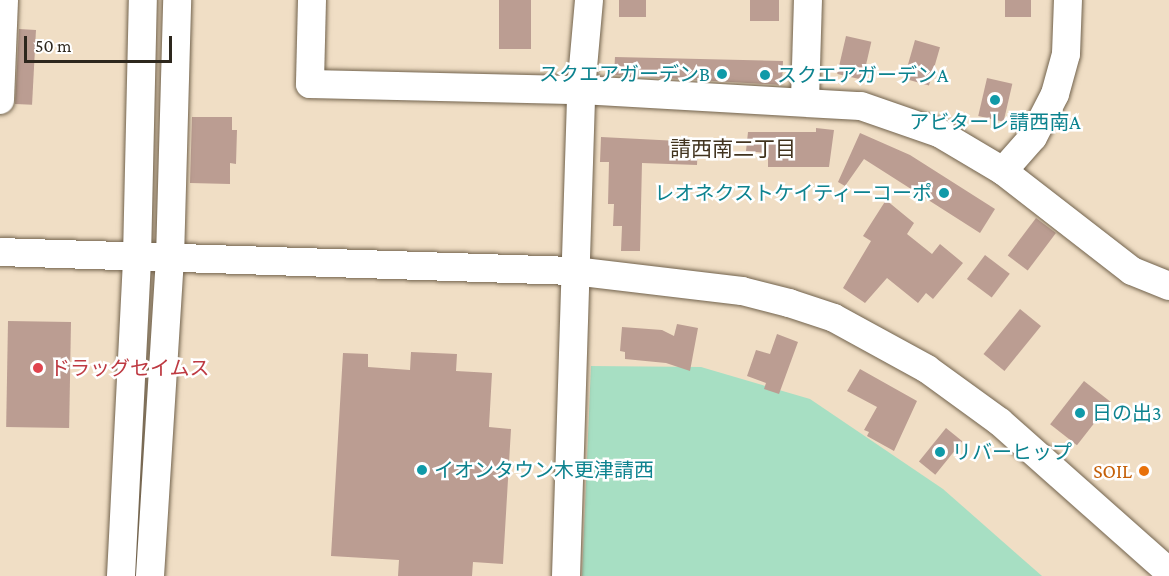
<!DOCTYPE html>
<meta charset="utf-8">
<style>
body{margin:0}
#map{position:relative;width:1169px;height:576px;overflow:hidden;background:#f0dec5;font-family:"Crimson Pro","Noto Sans JP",serif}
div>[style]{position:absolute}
.green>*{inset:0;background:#a7dfc3}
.building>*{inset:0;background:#bb9d92;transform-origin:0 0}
.roads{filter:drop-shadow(0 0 2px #71624c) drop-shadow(0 0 2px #71624c)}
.minor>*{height:28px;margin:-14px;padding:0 14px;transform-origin:14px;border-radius:14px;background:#fff}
.dots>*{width:16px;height:16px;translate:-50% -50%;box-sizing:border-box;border:3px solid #fff;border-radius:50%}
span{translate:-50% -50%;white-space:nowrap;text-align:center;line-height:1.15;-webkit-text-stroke:5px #fff;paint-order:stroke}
.culture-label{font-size:20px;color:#0d838f}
.right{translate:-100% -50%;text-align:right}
.left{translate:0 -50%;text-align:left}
.health-label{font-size:20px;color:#be3a42}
.food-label{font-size:20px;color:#c56008}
.neighbourhood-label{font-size:21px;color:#42341f}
.scale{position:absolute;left:24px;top:36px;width:148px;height:27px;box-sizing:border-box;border:3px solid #2d271d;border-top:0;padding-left:8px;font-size:18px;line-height:21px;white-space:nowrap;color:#2d271d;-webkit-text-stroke:4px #fff;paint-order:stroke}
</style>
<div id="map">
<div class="green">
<div style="clip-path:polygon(591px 366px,701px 367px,810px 399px,943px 489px,1042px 576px,582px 576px)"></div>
</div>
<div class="building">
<div style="left:499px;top:0;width:32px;height:49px"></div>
<div style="left:619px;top:0;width:27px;height:17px"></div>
<div style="left:750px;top:0;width:29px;height:21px"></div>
<div style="left:1005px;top:0;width:26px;height:17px"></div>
<div style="left:19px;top:29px;width:17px;height:75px;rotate:3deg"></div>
<div style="left:846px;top:36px;width:26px;height:39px;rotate:13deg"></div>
<div style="left:915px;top:40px;width:26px;height:40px;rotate:16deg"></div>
<div style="clip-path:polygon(615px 57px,783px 61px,782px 85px,614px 75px)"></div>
<div style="left:987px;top:78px;width:26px;height:39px;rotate:13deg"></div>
<div style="clip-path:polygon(192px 117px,232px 117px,232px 130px,237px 130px,236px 164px,230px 163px,230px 184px,190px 183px)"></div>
<div style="clip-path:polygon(816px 128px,834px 130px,829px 167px,768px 167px,768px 153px,746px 151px,748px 132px,816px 132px)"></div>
<div style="clip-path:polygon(860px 133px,910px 155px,995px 209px,980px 233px,864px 159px,845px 186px,838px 182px)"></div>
<div style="clip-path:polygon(601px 137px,698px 142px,697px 165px,642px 163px,640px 251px,621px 251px,622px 226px,613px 226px,614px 204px,608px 204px,609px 162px,600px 162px)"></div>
<div style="clip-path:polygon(886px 200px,914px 223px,907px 234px,932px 254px,940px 244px,963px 263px,933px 299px,926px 293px,918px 303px,887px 278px,865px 303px,843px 288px,871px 241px,863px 236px)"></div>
<div style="left:1036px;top:218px;width:25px;height:47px;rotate:37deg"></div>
<div style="left:985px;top:255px;width:31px;height:30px;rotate:37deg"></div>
<div style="left:1020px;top:309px;width:27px;height:58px;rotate:39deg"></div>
<div style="left:8px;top:321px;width:63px;height:106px;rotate:1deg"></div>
<div style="clip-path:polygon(677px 324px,698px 328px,690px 371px,666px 363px,625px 359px,625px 352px,620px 351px,622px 327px,662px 330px,674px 336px)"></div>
<div style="clip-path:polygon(777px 334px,798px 342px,779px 394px,764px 389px,766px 383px,747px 376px,756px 350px,770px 354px)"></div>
<div style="clip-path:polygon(411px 352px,457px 354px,456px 371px,492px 373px,489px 427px,511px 429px,503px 564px,473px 562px,472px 576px,398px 576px,399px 560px,331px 556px,343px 353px,368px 354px,368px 367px,410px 370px)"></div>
<div style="clip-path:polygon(860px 369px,917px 401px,894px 451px,867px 436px,869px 432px,864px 430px,877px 407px,847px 391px)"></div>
<div style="left:1084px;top:381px;width:34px;height:55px;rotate:38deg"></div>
<div style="left:946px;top:428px;width:21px;height:43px;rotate:39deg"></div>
</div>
<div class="roads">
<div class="minor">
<div style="left:312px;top:0;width:84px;rotate:91.4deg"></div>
<div style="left:310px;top:84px;width:271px;rotate:1.3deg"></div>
<div style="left:581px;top:90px;width:280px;rotate:3.3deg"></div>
<div style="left:861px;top:106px;width:83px;rotate:19.1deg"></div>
<div style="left:939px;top:133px;width:74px;rotate:30.7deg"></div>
<div style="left:1003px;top:171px;width:163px;rotate:37.8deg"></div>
<div style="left:1132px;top:271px;width:40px;rotate:22deg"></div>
<div style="left:0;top:100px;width:100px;rotate:-87.7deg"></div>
<div style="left:805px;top:100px;width:100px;rotate:-88.3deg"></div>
<div style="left:1003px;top:171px;width:45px;rotate:-48.6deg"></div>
<div style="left:1033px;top:137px;width:48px;rotate:-62.9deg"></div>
<div style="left:1055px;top:94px;width:41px;rotate:-74.6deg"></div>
<div style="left:1066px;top:54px;width:54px;rotate:-87.9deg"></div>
<div style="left:0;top:252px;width:574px;rotate:1.9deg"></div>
<div style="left:574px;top:271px;width:169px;rotate:6.8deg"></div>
<div style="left:742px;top:291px;width:49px;rotate:14.3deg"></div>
<div style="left:789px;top:303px;width:47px;rotate:18.4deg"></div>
<div style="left:834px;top:318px;width:106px;rotate:28.7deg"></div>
<div style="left:927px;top:369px;width:90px;rotate:36deg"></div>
<div style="left:1000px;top:422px;width:226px;rotate:41.6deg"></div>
<div style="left:121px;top:576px;width:319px;rotate:-87.1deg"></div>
<div style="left:137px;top:257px;width:257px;rotate:-88.7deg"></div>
<div style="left:150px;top:576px;width:319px;rotate:-86.4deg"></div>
<div style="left:170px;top:258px;width:258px;rotate:-88.4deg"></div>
<div style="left:566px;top:576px;width:486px;rotate:-88.2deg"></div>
<div style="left:581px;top:90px;width:90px;rotate:-84.9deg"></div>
</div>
</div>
<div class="dots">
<div style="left:722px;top:74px;background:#0f9aa8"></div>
<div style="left:765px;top:75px;background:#0f9aa8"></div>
<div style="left:995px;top:100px;background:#0f9aa8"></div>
<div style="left:944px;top:193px;background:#0f9aa8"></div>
<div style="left:38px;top:368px;background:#e0444e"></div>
<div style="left:1080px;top:413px;background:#0f9aa8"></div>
<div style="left:940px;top:452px;background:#0f9aa8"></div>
<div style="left:422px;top:470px;background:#0f9aa8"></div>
<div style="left:1144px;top:471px;background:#e8710a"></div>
</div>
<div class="culture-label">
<span class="right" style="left:710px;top:74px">スクエアガーデンB</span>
<span class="left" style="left:777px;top:75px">スクエアガーデンA</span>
<span style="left:995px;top:122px">アビターレ請西南A</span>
<span class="right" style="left:932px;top:193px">レオネクストケイティーコーポ</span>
<span class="left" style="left:1092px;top:413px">日の出3</span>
<span class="left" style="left:952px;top:452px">リバーヒップ</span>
<span class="left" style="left:434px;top:470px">イオンタウン木更津請西</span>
</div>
<div class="health-label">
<span class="left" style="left:50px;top:368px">ドラッグセイムス</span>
</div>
<div class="food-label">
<span class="right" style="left:1132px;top:471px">SOIL</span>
</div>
<div class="neighbourhood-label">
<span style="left:733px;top:149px">請西南二丁目</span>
</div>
<div class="scale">50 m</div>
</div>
